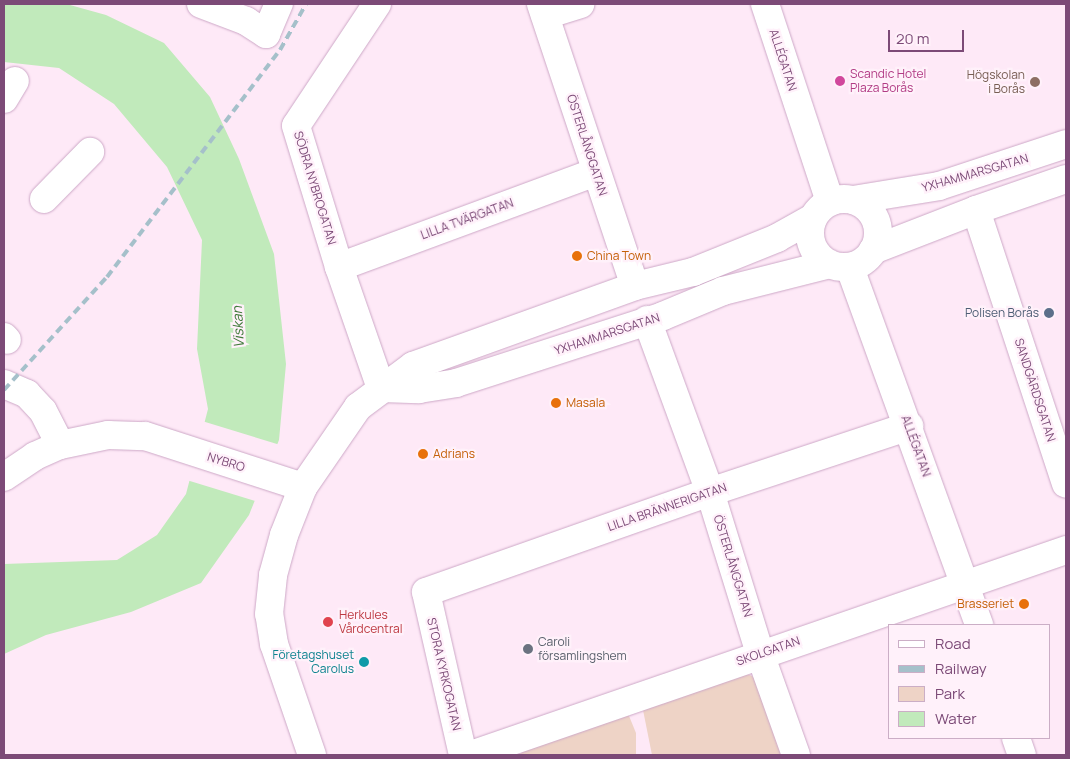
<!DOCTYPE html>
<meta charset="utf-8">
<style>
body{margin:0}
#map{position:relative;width:1070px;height:759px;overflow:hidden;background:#fee9f7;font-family:Manrope,sans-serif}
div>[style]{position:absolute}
.green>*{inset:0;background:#eed3c6}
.water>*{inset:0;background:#c1eabb}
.pier>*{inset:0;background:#fee9f7;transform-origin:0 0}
.roads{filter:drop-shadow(0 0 1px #cda8c7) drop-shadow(0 0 1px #cda8c7)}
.minor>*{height:28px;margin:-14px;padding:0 14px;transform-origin:14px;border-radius:14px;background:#fff}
.minor>.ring{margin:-14px;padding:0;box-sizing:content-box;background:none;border:28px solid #fff;border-radius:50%}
.rail>*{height:4px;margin-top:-2px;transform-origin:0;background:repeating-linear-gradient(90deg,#a5c0ca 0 8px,transparent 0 13px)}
.dots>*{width:14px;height:14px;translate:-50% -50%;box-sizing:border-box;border:2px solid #fff1fa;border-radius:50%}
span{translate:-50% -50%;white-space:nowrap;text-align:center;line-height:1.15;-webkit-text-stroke:4.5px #fff1fa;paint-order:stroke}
.street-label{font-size:12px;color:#7c4a77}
.hotel-label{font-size:12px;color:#b23c85}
.left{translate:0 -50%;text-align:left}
.education-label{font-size:12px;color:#785e54}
.right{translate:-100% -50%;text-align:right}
.food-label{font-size:12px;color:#c56008}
.service-label{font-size:12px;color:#4e5e75}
.health-label{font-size:12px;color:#be3a42}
.worship-label{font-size:12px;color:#5b616d}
.culture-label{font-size:12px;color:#0d838f}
.water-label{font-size:14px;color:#3f7a39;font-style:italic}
.frame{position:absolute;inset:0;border:5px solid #7c4a77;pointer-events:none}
.legend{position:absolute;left:888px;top:624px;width:162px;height:115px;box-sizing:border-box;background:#fff1fa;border:1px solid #cbaec6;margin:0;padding:6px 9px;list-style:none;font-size:15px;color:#7c4a77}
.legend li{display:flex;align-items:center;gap:10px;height:25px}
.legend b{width:25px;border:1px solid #cbaec6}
.scale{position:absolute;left:888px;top:30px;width:76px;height:22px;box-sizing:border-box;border:2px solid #7c4a77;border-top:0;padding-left:6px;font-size:15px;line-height:18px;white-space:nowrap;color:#7c4a77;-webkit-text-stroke:4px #fff1fa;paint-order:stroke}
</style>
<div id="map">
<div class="green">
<div style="clip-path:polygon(739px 670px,756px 678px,781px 755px,652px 755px,642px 705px)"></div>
<div style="clip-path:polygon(627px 711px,636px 733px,636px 755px,519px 755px,527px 747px)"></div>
</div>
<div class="water">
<div style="clip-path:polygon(4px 4px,70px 5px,106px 15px,164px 43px,210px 97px,239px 159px,274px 254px,286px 364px,279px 440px,249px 515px,201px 583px,131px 612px,46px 635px,4px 654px,4px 564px,117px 560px,157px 535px,186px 494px,208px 409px,197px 349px,202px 240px,167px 167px,114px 104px,59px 68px,4px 62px)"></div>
</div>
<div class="pier">
<div style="left:202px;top:421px;width:81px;height:61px;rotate:17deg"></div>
</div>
<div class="roads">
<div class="minor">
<div style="left:201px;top:4px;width:48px;rotate:20.7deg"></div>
<div style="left:246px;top:21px;width:24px;rotate:33deg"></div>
<div style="left:266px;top:34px;width:33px;rotate:-67deg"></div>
<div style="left:377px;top:4px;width:146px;rotate:123.6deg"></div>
<div style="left:296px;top:126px;width:147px;rotate:73deg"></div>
<div style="left:339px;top:267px;width:128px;rotate:70.9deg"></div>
<div style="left:541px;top:4px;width:297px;rotate:71.6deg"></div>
<div style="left:765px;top:4px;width:208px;rotate:71.8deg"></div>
<div style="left:545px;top:15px;width:37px;rotate:-17deg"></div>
<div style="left:4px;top:99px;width:21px;rotate:-59deg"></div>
<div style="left:44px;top:199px;width:66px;rotate:-45.6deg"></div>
<div class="ring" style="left:810px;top:199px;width:40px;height:40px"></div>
<div style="left:853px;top:200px;width:87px;rotate:-9.2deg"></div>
<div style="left:939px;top:186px;width:134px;rotate:-18.3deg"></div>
<div style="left:976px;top:210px;width:288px;rotate:71.8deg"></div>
<div style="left:873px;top:250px;width:110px;rotate:-21.2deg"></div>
<div style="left:976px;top:210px;width:95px;rotate:-19deg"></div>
<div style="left:339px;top:267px;width:274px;rotate:-20.3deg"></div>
<div style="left:850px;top:268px;width:380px;rotate:70.1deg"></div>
<div style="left:647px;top:320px;width:183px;rotate:69.9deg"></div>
<div style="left:710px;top:492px;width:170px;rotate:72.8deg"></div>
<div style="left:760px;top:654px;width:107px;rotate:70.4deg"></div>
<div style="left:4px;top:337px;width:4px;rotate:45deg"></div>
<div style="left:4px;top:384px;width:25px;rotate:23deg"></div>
<div style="left:27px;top:394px;width:23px;rotate:47deg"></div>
<div style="left:43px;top:411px;width:38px;rotate:63deg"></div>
<div style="left:381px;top:388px;width:38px;rotate:2deg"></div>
<div style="left:419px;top:389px;width:37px;rotate:-9deg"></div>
<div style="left:456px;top:383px;width:218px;rotate:-17.9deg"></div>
<div style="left:663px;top:316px;width:65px;rotate:-22.6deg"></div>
<div style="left:723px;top:291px;width:110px;rotate:-14.2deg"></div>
<div style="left:4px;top:477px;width:37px;rotate:-34deg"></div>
<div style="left:35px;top:456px;width:27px;rotate:-24deg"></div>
<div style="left:60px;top:445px;width:49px;rotate:-11.8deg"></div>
<div style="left:108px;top:435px;width:37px;rotate:2deg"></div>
<div style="left:145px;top:436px;width:166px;rotate:17.9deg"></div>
<div style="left:1016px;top:738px;width:18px;rotate:71deg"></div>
<div style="left:312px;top:755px;width:117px;rotate:-108.9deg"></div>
<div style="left:274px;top:644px;width:30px;rotate:-99deg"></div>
<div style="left:269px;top:614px;width:39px;rotate:-84deg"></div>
<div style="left:273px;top:575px;width:41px;rotate:-74.6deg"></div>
<div style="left:284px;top:535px;width:52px;rotate:-68.4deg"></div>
<div style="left:303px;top:487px;width:97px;rotate:-55.5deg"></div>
<div style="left:358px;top:407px;width:69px;rotate:-36.7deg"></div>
<div style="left:413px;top:366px;width:236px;rotate:-19.8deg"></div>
<div style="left:635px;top:286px;width:60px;rotate:-13.6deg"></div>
<div style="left:693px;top:272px;width:91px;rotate:-22deg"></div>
<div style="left:777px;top:238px;width:41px;rotate:-29.1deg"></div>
<div style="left:463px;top:755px;width:167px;rotate:-102.8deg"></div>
<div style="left:426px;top:592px;width:301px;rotate:-19.4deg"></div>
<div style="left:710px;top:492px;width:210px;rotate:-18.3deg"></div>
<div style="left:471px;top:755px;width:629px;rotate:-19.01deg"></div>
</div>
</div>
<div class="rail">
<div style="left:4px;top:390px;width:153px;rotate:-47.7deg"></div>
<div style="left:107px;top:277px;width:285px;rotate:-52.7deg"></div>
<div style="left:280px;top:50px;width:53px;rotate:-60.5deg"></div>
</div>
<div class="dots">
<div style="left:840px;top:81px;background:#d1479c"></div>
<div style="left:1035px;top:82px;background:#8d6e63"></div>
<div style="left:577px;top:256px;background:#e8710a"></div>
<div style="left:1049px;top:313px;background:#5c6f8a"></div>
<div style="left:556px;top:403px;background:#e8710a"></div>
<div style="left:423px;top:454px;background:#e8710a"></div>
<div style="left:1024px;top:604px;background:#e8710a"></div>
<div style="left:328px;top:622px;background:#e0444e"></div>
<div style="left:528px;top:649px;background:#6b7280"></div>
<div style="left:364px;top:662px;background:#0f9aa8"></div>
</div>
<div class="street-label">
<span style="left:783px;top:60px;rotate:72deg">ALLÉGATAN</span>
<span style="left:587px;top:145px;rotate:72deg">ÖSTERLÅNGGATAN</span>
<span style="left:975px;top:173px;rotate:-16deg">YXHAMMARSGATAN</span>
<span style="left:315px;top:188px;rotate:73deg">SÖDRA NYBROGATAN</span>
<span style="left:467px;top:219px;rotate:-20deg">LILLA TVÄRGATAN</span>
<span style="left:607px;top:334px;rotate:-18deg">YXHAMMARSGATAN</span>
<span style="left:1035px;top:390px;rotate:72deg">SANDGÄRDSGATAN</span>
<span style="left:916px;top:446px;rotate:70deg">ALLÉGATAN</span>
<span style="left:226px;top:462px;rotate:17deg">NYBRO</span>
<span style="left:667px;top:507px;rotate:-19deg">LILLA BRÄNNERIGATAN</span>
<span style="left:733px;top:566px;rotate:73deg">ÖSTERLÅNGGATAN</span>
<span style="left:768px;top:651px;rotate:-19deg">SKOLGATAN</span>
<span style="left:444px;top:674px;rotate:77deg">STORA KYRKOGATAN</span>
</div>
<div class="hotel-label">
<span class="left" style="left:850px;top:81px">Scandic Hotel<br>Plaza Borås</span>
</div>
<div class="education-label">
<span class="right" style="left:1025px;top:82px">Högskolan<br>i Borås</span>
</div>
<div class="food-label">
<span class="left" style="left:587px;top:256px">China Town</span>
<span class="left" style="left:566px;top:403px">Masala</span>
<span class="left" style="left:433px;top:454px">Adrians</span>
<span class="right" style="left:1014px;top:604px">Brasseriet</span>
</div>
<div class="service-label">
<span class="right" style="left:1039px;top:313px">Polisen Borås</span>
</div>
<div class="health-label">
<span class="left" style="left:339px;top:622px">Herkules<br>Vårdcentral</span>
</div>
<div class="worship-label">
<span class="left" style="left:538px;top:649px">Caroli<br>församlingshem</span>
</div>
<div class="culture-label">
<span class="right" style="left:354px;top:662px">Företagshuset<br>Carolus</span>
</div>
<div class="water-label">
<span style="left:238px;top:327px;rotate:-93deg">Viskan</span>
</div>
<div class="frame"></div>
<ul class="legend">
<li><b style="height:6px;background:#fff"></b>Road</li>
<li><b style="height:6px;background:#a5c0ca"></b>Railway</li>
<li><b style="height:14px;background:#eed3c6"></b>Park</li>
<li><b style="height:14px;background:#c1eabb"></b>Water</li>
</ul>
<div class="scale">20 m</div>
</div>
